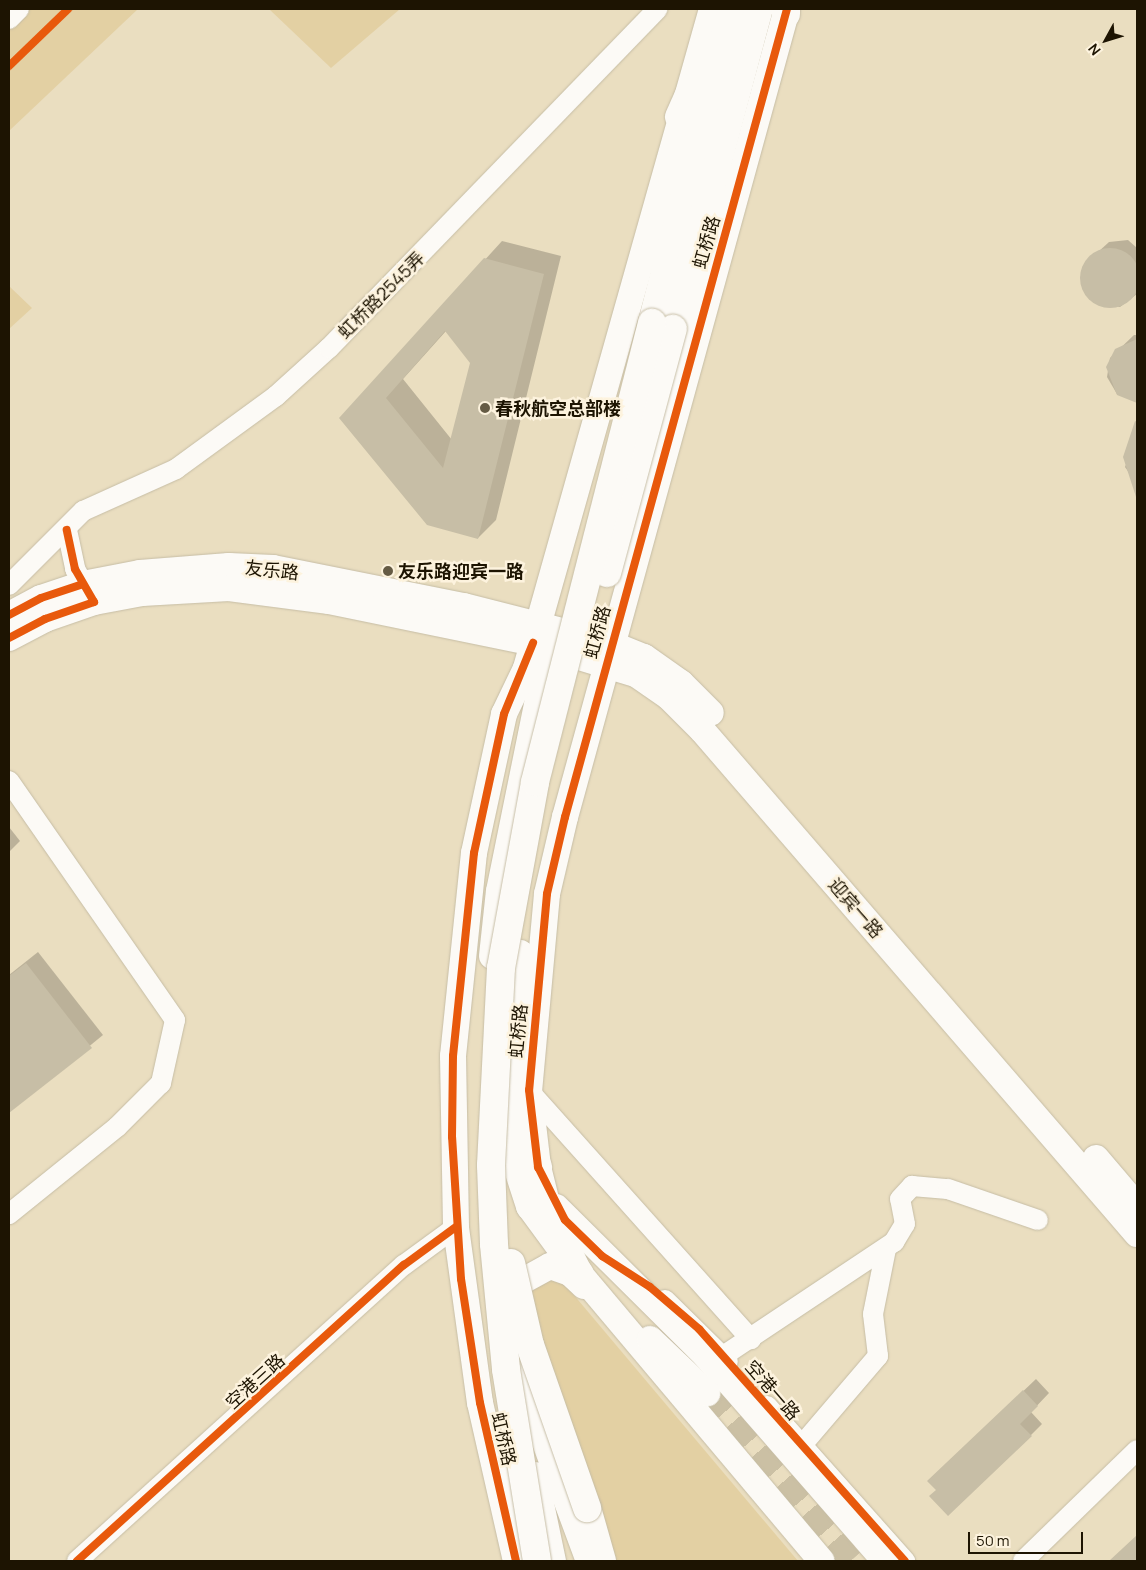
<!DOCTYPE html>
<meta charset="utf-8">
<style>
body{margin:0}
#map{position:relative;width:1146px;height:1570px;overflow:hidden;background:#eadec0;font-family:Manrope,"Noto Sans SC",sans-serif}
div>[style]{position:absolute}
.green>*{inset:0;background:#e3d0a3}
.shadow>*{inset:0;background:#0003}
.building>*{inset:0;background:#c7bea6}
.round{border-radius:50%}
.major-tunnel>*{height:26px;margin-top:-13px;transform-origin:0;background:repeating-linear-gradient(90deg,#cbc0a4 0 26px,transparent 0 39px)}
.path>*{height:2.5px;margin-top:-1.25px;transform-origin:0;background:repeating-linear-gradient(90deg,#cbc8c0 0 5px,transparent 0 7.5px)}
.roads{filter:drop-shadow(0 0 1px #c6bda5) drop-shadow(0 0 1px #c6bda5)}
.minor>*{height:20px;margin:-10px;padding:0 10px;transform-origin:10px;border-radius:10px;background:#fcfaf6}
.major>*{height:26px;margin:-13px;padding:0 13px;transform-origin:13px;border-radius:13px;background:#fcfaf6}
.highway>*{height:28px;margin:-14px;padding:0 14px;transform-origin:14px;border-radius:14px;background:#fcfaf6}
.bridges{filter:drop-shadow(0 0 1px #c6bda5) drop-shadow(0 0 1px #c6bda5)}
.highway-bridge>*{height:28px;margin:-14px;padding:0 14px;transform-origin:14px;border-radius:14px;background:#fcfaf6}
.cycleway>*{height:8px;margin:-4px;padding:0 4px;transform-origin:4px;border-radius:4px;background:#e8590c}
.dots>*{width:14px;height:14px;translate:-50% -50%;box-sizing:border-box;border:2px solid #fdf3de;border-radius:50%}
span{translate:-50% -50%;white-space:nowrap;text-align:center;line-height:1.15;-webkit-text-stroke:5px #fdf3de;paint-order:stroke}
.street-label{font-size:18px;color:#1d1402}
.poi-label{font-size:18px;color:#1d1402;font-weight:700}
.left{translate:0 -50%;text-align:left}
.frame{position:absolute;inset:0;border:10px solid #1d1402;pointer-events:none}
.north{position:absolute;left:1081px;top:15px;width:50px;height:50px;-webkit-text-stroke:4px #fdf3de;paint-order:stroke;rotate:231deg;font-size:14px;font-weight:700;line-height:20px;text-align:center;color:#1d1402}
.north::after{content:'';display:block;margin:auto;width:18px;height:22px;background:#1d1402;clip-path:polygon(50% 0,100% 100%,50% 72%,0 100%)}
.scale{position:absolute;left:968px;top:1532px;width:115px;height:22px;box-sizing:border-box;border:2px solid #1d1402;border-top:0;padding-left:6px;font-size:15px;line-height:18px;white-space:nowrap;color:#1d1402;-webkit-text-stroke:4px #fdf3de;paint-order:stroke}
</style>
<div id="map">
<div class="green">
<div style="clip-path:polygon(9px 9px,138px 9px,9px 131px)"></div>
<div style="clip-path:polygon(269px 9px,400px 9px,331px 68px)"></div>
<div style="clip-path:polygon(9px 286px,32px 308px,9px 329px)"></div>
<div style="clip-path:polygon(552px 1269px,798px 1561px,611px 1561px,523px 1295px)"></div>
</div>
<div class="shadow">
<div style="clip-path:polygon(1128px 240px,1137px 248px,1137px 294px,1120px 307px,1092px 301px,1082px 284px,1085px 264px,1109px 242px)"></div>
<div style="clip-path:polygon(evenodd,502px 241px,561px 256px,496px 520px,478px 538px,341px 418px,502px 241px,446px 331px,471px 362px,452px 440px,403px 379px,446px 331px)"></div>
<div style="clip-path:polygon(1134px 335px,1137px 335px,1137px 398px,1117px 394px,1107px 377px,1110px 358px)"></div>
<div style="clip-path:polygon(1137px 436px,1137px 484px,1125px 467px)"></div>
<div style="clip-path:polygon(9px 827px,20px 841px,9px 852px)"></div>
<div style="clip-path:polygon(38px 952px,103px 1035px,10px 1111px,9px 975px)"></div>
<div style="clip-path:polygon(1036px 1379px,1049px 1393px,1031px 1412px,1042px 1424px,1031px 1435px,938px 1490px,941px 1469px)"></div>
<div style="clip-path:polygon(1137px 1536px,1137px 1561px,1110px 1561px)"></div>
</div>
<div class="building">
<div class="round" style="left:1080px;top:248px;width:60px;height:60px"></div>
<div style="clip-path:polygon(evenodd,484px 258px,544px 274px,478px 539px,427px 525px,339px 418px,484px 258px,445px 331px,470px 363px,443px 468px,386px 398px,445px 331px)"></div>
<div style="clip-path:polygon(1137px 339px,1137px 403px,1117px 395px,1106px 367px,1115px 349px)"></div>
<div style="clip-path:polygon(1135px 421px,1137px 422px,1137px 500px,1123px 457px)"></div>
<div style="clip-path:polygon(26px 963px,92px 1048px,9px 1113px,9px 976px)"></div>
<div style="clip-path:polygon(1023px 1390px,1038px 1406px,1020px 1424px,1032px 1436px,948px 1516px,929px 1496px,936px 1490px,927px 1481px)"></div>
<div style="clip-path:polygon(1137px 1535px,1137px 1561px,1109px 1561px)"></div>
</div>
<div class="major-tunnel">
<div style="left:707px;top:1393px;width:221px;rotate:49.6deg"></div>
</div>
<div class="path">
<div style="left:9px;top:66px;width:82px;rotate:-44deg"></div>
</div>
<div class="roads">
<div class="minor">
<div style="left:9px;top:19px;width:14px;rotate:-45deg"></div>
<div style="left:67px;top:530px;width:40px;rotate:78deg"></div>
<div style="left:75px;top:569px;width:30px;rotate:60deg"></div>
<div style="left:9px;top:585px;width:105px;rotate:-45deg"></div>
<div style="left:83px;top:511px;width:102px;rotate:-24.3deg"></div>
<div style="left:176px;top:469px;width:124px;rotate:-36.1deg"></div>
<div style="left:276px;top:396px;width:72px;rotate:-42.2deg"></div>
<div style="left:329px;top:348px;width:472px;rotate:-45.9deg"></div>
<div style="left:9px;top:781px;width:291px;rotate:55.2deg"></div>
<div style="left:175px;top:1020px;width:65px;rotate:102.5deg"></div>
<div style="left:161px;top:1083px;width:62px;rotate:135deg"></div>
<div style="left:117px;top:1127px;width:139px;rotate:141.1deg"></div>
<div style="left:529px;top:1091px;width:333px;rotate:48.2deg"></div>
<div style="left:665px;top:1300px;width:88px;rotate:44.5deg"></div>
<div style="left:723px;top:1356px;width:206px;rotate:-33.7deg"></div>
<div style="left:894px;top:1242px;width:21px;rotate:-59deg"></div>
<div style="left:905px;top:1224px;width:25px;rotate:-101deg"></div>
<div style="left:900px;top:1199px;width:18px;rotate:-47deg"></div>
<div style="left:912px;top:1186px;width:36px;rotate:5deg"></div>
<div style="left:948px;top:1189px;width:95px;rotate:19deg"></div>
<div style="left:767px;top:1406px;width:208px;rotate:48.3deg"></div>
<div style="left:802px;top:1445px;width:117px;rotate:-49.5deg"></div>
<div style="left:878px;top:1356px;width:42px;rotate:-96.8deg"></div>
<div style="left:873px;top:1314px;width:66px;rotate:-78.7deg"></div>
<div style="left:77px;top:1561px;width:441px;rotate:-42.2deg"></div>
<div style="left:404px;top:1265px;width:64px;rotate:-36.2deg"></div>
<div style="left:1023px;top:1561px;width:159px;rotate:-44.2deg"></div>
</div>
<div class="major">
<div style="left:787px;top:9px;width:838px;rotate:105.36deg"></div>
<div style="left:565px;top:817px;width:79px;rotate:103.2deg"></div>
<div style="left:547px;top:894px;width:197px;rotate:95.2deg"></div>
<div style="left:529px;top:1090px;width:78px;rotate:83.3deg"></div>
<div style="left:538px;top:1167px;width:45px;rotate:76deg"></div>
<div style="left:549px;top:1211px;width:70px;rotate:63.8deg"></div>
<div style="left:580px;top:1274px;width:375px;rotate:49.9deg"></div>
<div style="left:9px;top:615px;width:36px;rotate:-28deg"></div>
<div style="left:41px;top:598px;width:44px;rotate:-18.4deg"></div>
<div style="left:83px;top:584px;width:58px;rotate:-10.9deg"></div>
<div style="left:140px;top:573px;width:89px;rotate:-4.5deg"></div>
<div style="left:229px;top:566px;width:44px;rotate:2.6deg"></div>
<div style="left:273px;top:568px;width:195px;rotate:11.3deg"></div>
<div style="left:464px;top:606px;width:150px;rotate:14.3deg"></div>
<div style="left:609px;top:643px;width:38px;rotate:22deg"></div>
<div style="left:644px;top:657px;width:45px;rotate:35.1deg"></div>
<div style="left:681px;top:683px;width:42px;rotate:45deg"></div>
<div style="left:9px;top:638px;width:41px;rotate:-27.8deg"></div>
<div style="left:45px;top:619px;width:52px;rotate:-19.1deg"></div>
<div style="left:94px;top:602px;width:49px;rotate:-10.6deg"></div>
<div style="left:142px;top:593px;width:87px;rotate:-3.3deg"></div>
<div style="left:229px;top:588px;width:101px;rotate:7.4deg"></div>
<div style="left:329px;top:601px;width:208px;rotate:11.6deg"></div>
<div style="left:533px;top:643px;width:108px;rotate:16.8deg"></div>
<div style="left:636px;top:674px;width:40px;rotate:34.9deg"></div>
<div style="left:669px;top:697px;width:47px;rotate:45deg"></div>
<div style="left:702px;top:730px;width:666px;rotate:49.2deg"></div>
<div style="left:492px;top:956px;width:65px;rotate:-83.9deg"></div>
<div style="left:499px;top:891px;width:226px;rotate:-78.5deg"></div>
<div style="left:1096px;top:1158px;width:63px;rotate:49.5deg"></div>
<div style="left:556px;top:1207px;width:213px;rotate:44.8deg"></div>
<div style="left:707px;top:1357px;width:271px;rotate:48.9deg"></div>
<div style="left:507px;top:1304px;width:24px;rotate:-60deg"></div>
<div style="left:519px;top:1283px;width:35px;rotate:-29deg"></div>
<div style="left:550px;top:1266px;width:21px;rotate:19deg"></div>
<div style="left:570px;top:1273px;width:19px;rotate:43deg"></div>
<div style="left:650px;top:1339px;width:79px;rotate:43.5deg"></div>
<div style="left:509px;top:1345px;width:230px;rotate:69.7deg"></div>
<div style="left:535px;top:1475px;width:88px;rotate:78.2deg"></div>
<div style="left:516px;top:1561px;width:162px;rotate:-102.8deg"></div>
<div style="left:480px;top:1403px;width:178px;rotate:-97.8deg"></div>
<div style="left:456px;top:1227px;width:171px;rotate:-91deg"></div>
<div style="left:453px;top:1056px;width:204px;rotate:-84.1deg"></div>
<div style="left:474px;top:853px;width:142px;rotate:-77.8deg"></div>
<div style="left:504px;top:714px;width:51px;rotate:-64.4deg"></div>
<div style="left:526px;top:668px;width:685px;rotate:-74.24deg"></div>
</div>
<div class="highway">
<div style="left:786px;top:14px;width:5px;rotate:-90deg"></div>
<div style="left:679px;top:117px;width:69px;rotate:-66deg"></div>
<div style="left:652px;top:323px;width:324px;rotate:-75.7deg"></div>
<div style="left:673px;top:329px;width:331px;rotate:-75deg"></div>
<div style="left:520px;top:954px;width:83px;rotate:97deg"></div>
<div style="left:510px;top:1036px;width:71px;rotate:91.6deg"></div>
<div style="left:508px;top:1107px;width:47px;rotate:83.9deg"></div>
<div style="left:513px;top:1154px;width:55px;rotate:71.9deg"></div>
<div style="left:530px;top:1206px;width:84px;rotate:53.7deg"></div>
<div style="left:522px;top:1119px;width:51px;rotate:71.6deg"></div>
<div style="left:587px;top:1508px;width:55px;rotate:74.2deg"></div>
</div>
</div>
<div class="bridges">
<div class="highway-bridge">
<div style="left:607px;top:573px;width:253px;rotate:-74.9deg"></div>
<div style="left:511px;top:1263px;width:84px;rotate:77deg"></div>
<div style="left:530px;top:1345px;width:173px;rotate:70.7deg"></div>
<div style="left:537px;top:1561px;width:194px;rotate:-99.2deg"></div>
<div style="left:506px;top:1369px;width:126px;rotate:-95.5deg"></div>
<div style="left:494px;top:1244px;width:79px;rotate:-92.2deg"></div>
<div style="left:491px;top:1165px;width:197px;rotate:-87.1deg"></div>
<div style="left:501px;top:968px;width:189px;rotate:-79.6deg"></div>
<div style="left:535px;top:782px;width:474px;rotate:-75.7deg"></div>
</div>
</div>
<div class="cycleway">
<div style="left:787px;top:9px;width:838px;rotate:105.36deg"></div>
<div style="left:565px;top:817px;width:79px;rotate:103.2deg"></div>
<div style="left:547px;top:894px;width:197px;rotate:95.2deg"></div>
<div style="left:529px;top:1090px;width:78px;rotate:83.3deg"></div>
<div style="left:538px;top:1167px;width:59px;rotate:63deg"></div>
<div style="left:565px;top:1220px;width:52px;rotate:44.2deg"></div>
<div style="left:602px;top:1256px;width:57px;rotate:32.9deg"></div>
<div style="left:650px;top:1287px;width:65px;rotate:40.6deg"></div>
<div style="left:699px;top:1329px;width:310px;rotate:48.4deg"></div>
<div style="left:9px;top:66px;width:82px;rotate:-44deg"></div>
<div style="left:9px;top:615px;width:36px;rotate:-28deg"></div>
<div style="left:41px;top:598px;width:44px;rotate:-18.4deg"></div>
<div style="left:9px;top:638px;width:41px;rotate:-27.8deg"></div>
<div style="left:45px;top:619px;width:52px;rotate:-19.1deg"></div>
<div style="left:94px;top:602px;width:38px;rotate:-120deg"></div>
<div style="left:75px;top:569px;width:40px;rotate:-102deg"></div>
<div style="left:77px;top:1561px;width:441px;rotate:-42.2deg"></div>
<div style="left:404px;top:1265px;width:64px;rotate:-36.2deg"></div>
<div style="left:516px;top:1561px;width:162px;rotate:-102.8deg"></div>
<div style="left:480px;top:1403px;width:125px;rotate:-98.7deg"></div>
<div style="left:461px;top:1279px;width:142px;rotate:-93.6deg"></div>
<div style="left:452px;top:1137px;width:81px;rotate:-89.3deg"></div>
<div style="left:453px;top:1056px;width:204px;rotate:-84.1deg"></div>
<div style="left:474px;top:853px;width:142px;rotate:-77.8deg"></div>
<div style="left:504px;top:714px;width:77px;rotate:-67.8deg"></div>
</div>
<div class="dots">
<div style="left:485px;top:408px;background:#655b44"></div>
<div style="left:388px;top:571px;background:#655b44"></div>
</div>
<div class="street-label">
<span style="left:706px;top:242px;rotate:-74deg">虹桥路</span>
<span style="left:381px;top:295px;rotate:-45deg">虹桥路2545弄</span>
<span style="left:272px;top:570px;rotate:6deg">友乐路</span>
<span style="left:597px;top:632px;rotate:-75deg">虹桥路</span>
<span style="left:856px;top:908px;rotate:49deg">迎宾一路</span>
<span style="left:518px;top:1031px;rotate:-85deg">虹桥路</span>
<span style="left:255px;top:1381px;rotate:-42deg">空港三路</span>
<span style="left:773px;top:1390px;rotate:49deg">空港一路</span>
<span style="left:504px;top:1439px;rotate:77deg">虹桥路</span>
</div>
<div class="poi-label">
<span class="left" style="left:495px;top:408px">春秋航空总部楼</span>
<span class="left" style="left:398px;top:571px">友乐路迎宾一路</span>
</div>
<div class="frame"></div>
<div class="north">N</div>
<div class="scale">50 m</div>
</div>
